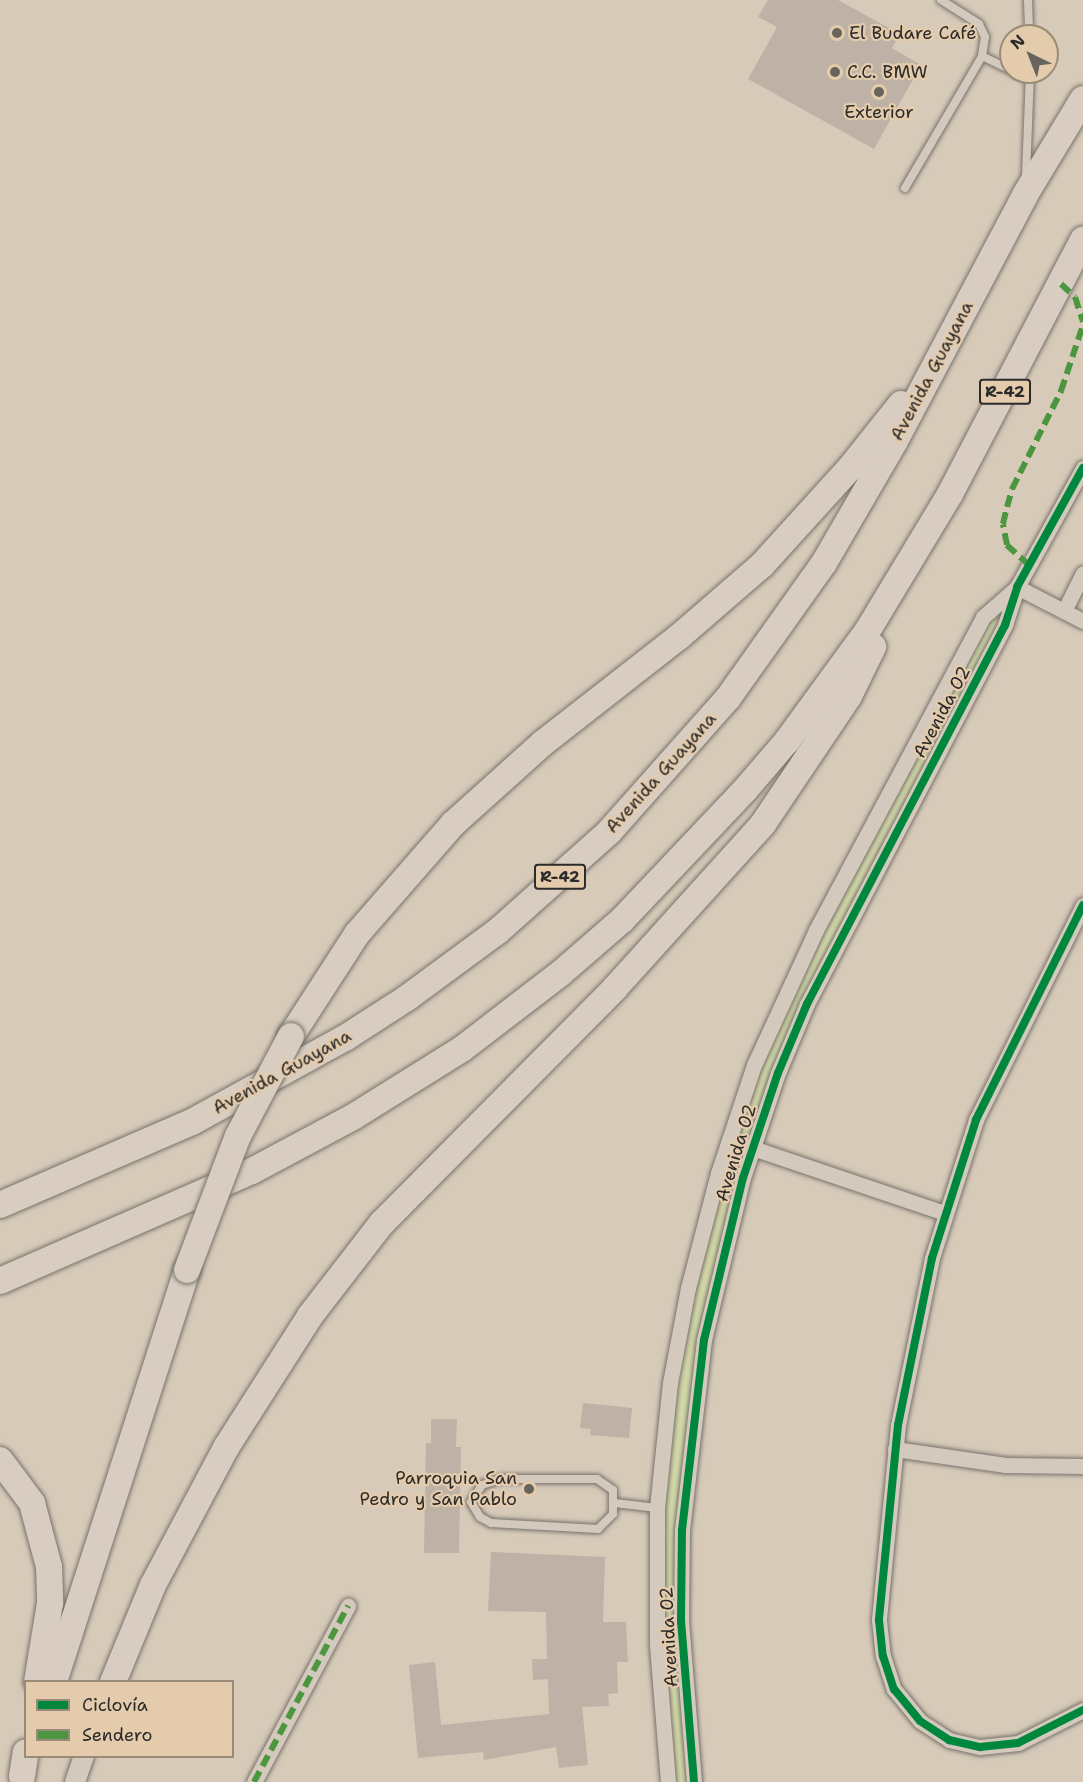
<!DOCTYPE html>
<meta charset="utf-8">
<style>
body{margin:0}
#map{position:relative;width:1083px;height:1782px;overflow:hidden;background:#d7cab9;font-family:"Shantell Sans",sans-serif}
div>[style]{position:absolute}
.green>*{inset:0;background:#d3d9a8}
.building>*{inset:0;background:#bdb2a5}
.roads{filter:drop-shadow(0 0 2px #78736b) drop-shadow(0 0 2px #78736b)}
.service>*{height:8px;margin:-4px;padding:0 4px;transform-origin:4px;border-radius:4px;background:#d3c9bd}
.minor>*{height:15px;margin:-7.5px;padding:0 7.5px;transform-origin:7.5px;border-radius:7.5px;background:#d3c9bd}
.tertiary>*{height:20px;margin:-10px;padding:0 10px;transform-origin:10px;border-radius:10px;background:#d3c9bd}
.primary>*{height:26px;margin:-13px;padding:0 13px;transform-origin:13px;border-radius:13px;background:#d8cdc0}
.bridges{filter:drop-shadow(0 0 2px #78736b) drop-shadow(0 0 2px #78736b)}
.primary-bridge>*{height:26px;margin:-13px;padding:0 13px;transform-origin:13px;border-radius:13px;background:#d8cdc0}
.quiet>*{height:6px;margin-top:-3px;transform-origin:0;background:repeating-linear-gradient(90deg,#4d9640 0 12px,transparent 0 18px)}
.cycleway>*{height:8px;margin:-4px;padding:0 4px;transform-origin:4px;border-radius:4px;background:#00873e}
.dots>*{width:16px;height:16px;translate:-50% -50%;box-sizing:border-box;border:3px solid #e4cbac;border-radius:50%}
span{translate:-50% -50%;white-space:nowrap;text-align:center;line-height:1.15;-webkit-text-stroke:4.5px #e4cbac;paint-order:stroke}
.shield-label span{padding:2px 4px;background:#e4cbac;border:2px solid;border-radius:4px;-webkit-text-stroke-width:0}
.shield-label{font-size:16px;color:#2b2b2b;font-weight:700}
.poi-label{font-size:18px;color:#2b2b2b}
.left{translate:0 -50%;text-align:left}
.right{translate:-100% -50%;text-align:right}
.street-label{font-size:18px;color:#2b2b2b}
.legend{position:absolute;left:24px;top:1680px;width:210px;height:78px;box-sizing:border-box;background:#e4cbac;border:2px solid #9a8b78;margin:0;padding:8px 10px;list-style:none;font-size:18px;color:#2b2b2b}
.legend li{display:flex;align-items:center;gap:12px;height:30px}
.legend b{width:30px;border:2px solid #9a8b78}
.north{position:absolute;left:999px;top:24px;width:60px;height:60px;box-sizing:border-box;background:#e4cbac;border:2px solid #9a8b78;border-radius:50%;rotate:317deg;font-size:16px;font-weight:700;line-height:24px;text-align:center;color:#2b2b2b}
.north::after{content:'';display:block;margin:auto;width:21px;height:27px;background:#67635d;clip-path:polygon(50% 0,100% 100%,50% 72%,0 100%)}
</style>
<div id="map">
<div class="green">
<div style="clip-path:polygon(1017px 587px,807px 1004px,725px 1244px,682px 1530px,694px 1782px,668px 1782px,657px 1644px,670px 1383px,754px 1065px,983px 617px)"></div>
</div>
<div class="building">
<div style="clip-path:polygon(768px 0,838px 0,900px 34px,892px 48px,921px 65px,874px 149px,748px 79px,777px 27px,758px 17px)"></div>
<div style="clip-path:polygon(583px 1403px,632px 1408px,629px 1438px,590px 1435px,591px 1429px,580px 1428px)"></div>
<div style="clip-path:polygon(431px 1419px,457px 1419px,456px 1447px,461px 1447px,459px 1553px,424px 1553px,426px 1443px,431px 1443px)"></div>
<div style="clip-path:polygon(491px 1552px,605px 1557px,603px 1622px,626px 1622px,628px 1662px,617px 1662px,618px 1693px,608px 1694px,609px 1706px,582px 1707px,588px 1765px,559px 1768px,556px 1747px,484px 1760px,483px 1752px,418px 1758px,409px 1665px,435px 1662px,441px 1725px,549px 1714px,548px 1679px,533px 1680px,532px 1659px,547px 1659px,546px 1612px,488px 1611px)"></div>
</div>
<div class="roads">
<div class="service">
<div style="left:1028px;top:0;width:36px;rotate:88deg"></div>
<div style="left:982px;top:56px;width:32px;rotate:26deg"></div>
<div style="left:1014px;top:72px;width:18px;rotate:27deg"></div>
<div style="left:1026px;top:176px;width:104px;rotate:-87.8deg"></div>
<div style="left:905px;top:188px;width:153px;rotate:-59.7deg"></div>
<div style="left:982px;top:56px;width:19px;rotate:-81deg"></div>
<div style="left:985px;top:37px;width:14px;rotate:-115deg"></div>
<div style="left:979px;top:24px;width:45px;rotate:-147.7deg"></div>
<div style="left:501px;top:1479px;width:96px"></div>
<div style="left:597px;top:1479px;width:19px;rotate:35deg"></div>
<div style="left:613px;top:1490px;width:24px;rotate:90deg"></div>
<div style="left:613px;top:1514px;width:21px;rotate:135deg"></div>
<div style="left:598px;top:1529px;width:107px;rotate:-176.8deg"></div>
<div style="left:491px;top:1523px;width:13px;rotate:-151deg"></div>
<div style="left:480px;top:1517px;width:17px;rotate:-121deg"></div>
<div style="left:471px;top:1502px;width:20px;rotate:-57deg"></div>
<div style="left:482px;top:1485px;width:20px;rotate:-18deg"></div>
<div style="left:615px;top:1503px;width:42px;rotate:6.8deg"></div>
</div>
<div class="minor">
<div style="left:1017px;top:587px;width:74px;rotate:27.3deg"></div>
<div style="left:1064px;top:611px;width:42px;rotate:-63.4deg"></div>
<div style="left:1083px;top:905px;width:240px;rotate:116.5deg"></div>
<div style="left:976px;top:1120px;width:145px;rotate:107.7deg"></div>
<div style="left:932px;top:1258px;width:170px;rotate:101.5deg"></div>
<div style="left:898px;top:1425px;width:196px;rotate:95.6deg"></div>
<div style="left:879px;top:1620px;width:36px;rotate:84deg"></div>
<div style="left:883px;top:1656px;width:35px;rotate:72deg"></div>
<div style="left:894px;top:1689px;width:41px;rotate:50.9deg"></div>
<div style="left:920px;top:1721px;width:35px;rotate:33deg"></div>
<div style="left:949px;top:1740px;width:32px;rotate:13deg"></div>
<div style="left:980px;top:1747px;width:38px;rotate:-6deg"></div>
<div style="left:1018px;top:1743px;width:73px;rotate:-26.9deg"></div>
<div style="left:729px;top:1140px;width:228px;rotate:18.7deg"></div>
<div style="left:895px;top:1449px;width:112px;rotate:8.2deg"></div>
<div style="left:1006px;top:1465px;width:77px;rotate:0.7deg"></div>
<div style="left:254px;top:1782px;width:200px;rotate:-61.9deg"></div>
<div style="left:668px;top:1782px;width:138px;rotate:-94.6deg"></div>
<div style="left:657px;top:1644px;width:136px;rotate:-90deg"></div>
<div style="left:657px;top:1508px;width:126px;rotate:-84.1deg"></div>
<div style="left:670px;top:1383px;width:97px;rotate:-79.3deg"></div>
<div style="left:688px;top:1288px;width:119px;rotate:-75.4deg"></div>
<div style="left:718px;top:1173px;width:114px;rotate:-71.6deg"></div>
<div style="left:754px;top:1065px;width:149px;rotate:-65.3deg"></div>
<div style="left:816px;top:930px;width:355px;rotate:-61.9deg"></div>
<div style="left:983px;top:617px;width:45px;rotate:-41.4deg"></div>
<div style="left:694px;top:1782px;width:161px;rotate:-94.6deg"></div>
<div style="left:681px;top:1622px;width:92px;rotate:-89.4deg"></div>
<div style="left:682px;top:1530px;width:191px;rotate:-83.4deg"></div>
<div style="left:704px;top:1340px;width:167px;rotate:-76.5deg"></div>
<div style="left:743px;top:1178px;width:111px;rotate:-71.6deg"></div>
<div style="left:778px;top:1073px;width:75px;rotate:-67.2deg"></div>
<div style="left:807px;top:1004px;width:428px;rotate:-62.4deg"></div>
<div style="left:1005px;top:625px;width:40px;rotate:-72deg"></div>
<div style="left:1017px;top:587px;width:136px;rotate:-61deg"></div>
</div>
<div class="tertiary">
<div style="left:75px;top:1782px;width:28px;rotate:-71deg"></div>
</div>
<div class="primary">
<div style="left:291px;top:1036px;width:121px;rotate:-57.1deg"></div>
<div style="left:357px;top:934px;width:146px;rotate:-48.9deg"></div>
<div style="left:453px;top:824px;width:121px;rotate:-42deg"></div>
<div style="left:543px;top:743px;width:174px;rotate:-38deg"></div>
<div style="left:680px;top:636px;width:108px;rotate:-40.9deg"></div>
<div style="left:762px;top:565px;width:131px;rotate:-47.8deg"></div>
<div style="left:850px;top:468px;width:82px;rotate:-51.4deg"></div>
<div style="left:0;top:1205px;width:209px;rotate:-23.4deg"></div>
<div style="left:192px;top:1122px;width:175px;rotate:-28.8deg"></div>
<div style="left:345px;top:1038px;width:74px;rotate:-32.8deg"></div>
<div style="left:407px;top:998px;width:113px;rotate:-36.4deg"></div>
<div style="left:498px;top:931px;width:149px;rotate:-41.7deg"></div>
<div style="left:609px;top:832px;width:179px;rotate:-48.4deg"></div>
<div style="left:728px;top:698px;width:166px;rotate:-54.6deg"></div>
<div style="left:824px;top:563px;width:141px;rotate:-59.8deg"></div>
<div style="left:895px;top:441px;width:278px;rotate:-62.1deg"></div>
<div style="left:1025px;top:195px;width:112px;rotate:-58.9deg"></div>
<div style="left:0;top:1281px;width:275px;rotate:-23.6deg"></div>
<div style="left:252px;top:1171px;width:115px;rotate:-28.1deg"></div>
<div style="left:353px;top:1117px;width:128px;rotate:-32deg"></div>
<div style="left:462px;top:1049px;width:125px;rotate:-37.5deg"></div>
<div style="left:561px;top:973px;width:81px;rotate:-41deg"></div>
<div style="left:622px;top:920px;width:179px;rotate:-46.6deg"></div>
<div style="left:745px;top:790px;width:65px;rotate:-49.4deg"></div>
<div style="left:787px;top:741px;width:137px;rotate:-53.9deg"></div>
<div style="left:868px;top:630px;width:159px;rotate:-58.9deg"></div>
<div style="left:950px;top:494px;width:287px;rotate:-62.4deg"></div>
<div style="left:0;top:1460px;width:54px;rotate:53.3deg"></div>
<div style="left:32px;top:1503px;width:66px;rotate:75.1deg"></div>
<div style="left:49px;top:1567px;width:36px;rotate:88deg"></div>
<div style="left:50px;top:1603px;width:80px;rotate:99.3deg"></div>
<div style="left:54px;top:1682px;width:433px;rotate:-72.1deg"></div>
<div style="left:113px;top:1682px;width:105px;rotate:-67.6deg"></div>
<div style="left:153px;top:1585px;width:157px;rotate:-62deg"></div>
<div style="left:227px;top:1446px;width:154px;rotate:-57.4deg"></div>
<div style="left:310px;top:1316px;width:118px;rotate:-52.3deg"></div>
<div style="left:382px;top:1223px;width:331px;rotate:-45.2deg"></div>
<div style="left:615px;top:988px;width:221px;rotate:-47.9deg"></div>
<div style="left:763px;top:824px;width:154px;rotate:-56.1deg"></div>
<div style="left:849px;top:696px;width:55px;rotate:-63.9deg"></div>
<div style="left:22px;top:1776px;width:24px;rotate:-81deg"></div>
</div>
</div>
<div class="bridges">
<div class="primary-bridge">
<div style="left:187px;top:1270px;width:143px;rotate:-69.2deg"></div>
<div style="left:238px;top:1136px;width:113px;rotate:-62.1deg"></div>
</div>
</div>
<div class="quiet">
<div style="left:1061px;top:284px;width:19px;rotate:43deg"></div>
<div style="left:1075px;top:297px;width:26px;rotate:72deg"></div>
<div style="left:1029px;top:565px;width:30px;rotate:-138deg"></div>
<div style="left:1007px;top:545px;width:21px;rotate:-101deg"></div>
<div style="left:1003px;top:524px;width:17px;rotate:-77deg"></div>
<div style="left:1007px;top:507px;width:19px;rotate:-74deg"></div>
<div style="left:1012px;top:489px;width:110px;rotate:-63.4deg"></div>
<div style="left:1061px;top:391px;width:70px;rotate:-71.6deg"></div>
<div style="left:254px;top:1782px;width:200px;rotate:-61.9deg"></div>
</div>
<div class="cycleway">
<div style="left:1083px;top:905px;width:240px;rotate:116.5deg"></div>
<div style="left:976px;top:1120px;width:145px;rotate:107.7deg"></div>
<div style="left:932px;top:1258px;width:170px;rotate:101.5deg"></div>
<div style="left:898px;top:1425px;width:196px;rotate:95.6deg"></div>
<div style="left:879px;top:1620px;width:36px;rotate:84deg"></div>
<div style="left:883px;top:1656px;width:35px;rotate:72deg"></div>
<div style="left:894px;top:1689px;width:41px;rotate:50.9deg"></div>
<div style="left:920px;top:1721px;width:35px;rotate:33deg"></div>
<div style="left:949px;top:1740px;width:32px;rotate:13deg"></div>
<div style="left:980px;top:1747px;width:38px;rotate:-6deg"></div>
<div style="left:1018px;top:1743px;width:73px;rotate:-26.9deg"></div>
<div style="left:694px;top:1782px;width:161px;rotate:-94.6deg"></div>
<div style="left:681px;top:1622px;width:92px;rotate:-89.4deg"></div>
<div style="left:682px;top:1530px;width:191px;rotate:-83.4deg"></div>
<div style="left:704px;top:1340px;width:167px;rotate:-76.5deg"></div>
<div style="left:743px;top:1178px;width:111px;rotate:-71.6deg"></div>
<div style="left:778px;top:1073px;width:75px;rotate:-67.2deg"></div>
<div style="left:807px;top:1004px;width:428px;rotate:-62.4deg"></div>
<div style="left:1005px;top:625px;width:40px;rotate:-72deg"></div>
<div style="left:1017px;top:587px;width:136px;rotate:-61deg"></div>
</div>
<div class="dots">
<div style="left:837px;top:33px;background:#67635d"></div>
<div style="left:835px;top:72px;background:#67635d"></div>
<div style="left:879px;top:92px;background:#67635d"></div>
<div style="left:529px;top:1489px;background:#67635d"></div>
</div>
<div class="shield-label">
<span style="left:1005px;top:392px">R-42</span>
<span style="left:560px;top:877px">R-42</span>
</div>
<div class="poi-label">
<span class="left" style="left:849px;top:33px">El Budare Café</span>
<span class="left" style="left:847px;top:72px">C.C. BMW</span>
<span style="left:879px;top:112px">Exterior</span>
<span class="right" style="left:517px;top:1489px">Parroquia San<br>Pedro y San Pablo</span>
</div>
<div class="street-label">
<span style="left:932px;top:371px;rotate:-62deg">Avenida Guayana</span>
<span style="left:942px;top:712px;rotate:-62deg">Avenida 02</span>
<span style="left:661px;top:773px;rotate:-48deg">Avenida Guayana</span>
<span style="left:282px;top:1072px;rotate:-29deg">Avenida Guayana</span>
<span style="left:736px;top:1153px;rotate:-73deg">Avenida 02</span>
<span style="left:669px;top:1637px;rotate:-93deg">Avenida 02</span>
</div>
<ul class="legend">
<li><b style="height:8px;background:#00873e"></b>Ciclovía</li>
<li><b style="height:8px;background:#4d9640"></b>Sendero</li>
</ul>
<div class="north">N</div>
</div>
